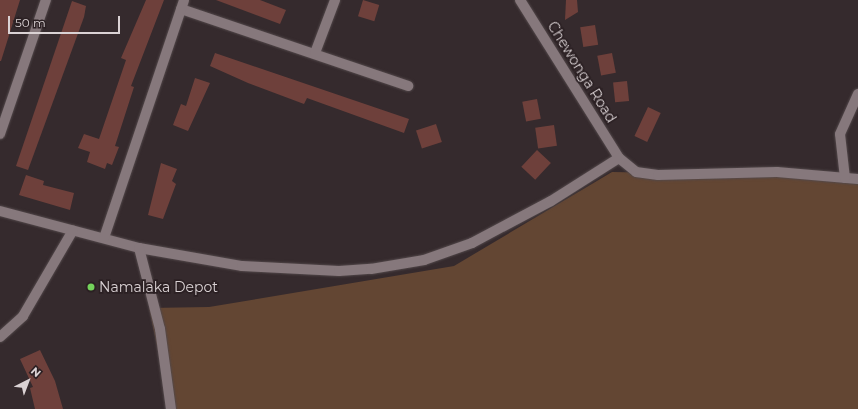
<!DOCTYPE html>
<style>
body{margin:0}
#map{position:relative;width:858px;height:409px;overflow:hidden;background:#352a2d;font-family:Montserrat,sans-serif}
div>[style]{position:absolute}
.green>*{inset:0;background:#634633}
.building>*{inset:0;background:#6e403b;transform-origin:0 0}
.roads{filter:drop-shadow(0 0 1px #52484a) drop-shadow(0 0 1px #52484a)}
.street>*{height:10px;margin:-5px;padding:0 5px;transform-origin:5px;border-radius:5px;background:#86787c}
.dots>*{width:11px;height:11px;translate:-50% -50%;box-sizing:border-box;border:2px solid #2b2023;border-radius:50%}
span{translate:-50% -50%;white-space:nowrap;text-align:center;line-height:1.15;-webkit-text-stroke:3.5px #2b2023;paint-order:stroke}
.street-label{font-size:14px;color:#dad2d4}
.poi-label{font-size:14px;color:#dad2d4}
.left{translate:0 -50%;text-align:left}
.north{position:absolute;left:8px;top:361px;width:40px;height:40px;-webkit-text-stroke:3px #2b2023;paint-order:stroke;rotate:42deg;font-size:11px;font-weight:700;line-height:16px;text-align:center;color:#dad2d4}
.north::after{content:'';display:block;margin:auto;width:14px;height:18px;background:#dad2d4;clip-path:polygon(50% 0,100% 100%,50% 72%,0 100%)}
.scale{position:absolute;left:8px;top:16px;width:112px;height:18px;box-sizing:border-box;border:2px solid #dad2d4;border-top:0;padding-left:5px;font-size:12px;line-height:14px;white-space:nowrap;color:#dad2d4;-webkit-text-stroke:3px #2b2023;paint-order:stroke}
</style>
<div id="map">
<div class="green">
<div style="clip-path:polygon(612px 172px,858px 176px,858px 409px,170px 409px,149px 308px,209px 307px,454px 266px)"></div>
</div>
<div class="building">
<div style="clip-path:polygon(0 0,20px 0,1px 61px,0 61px)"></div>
<div style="clip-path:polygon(146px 0,164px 0,131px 86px,134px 87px,115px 146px,119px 147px,112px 165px,107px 163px,105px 169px,87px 162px,90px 152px,78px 148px,84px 134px,99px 139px,126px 60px,121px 58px)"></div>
<div style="clip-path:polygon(216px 0,260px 0,286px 10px,280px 24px)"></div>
<div style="left:363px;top:0;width:17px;height:17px;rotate:17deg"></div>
<div style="clip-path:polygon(566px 0,577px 0,578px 12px,565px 20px)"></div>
<div style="clip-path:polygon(72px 1px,86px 6px,84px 17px,28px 170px,16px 166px)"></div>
<div style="left:595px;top:25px;width:20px;height:15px;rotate:81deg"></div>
<div style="clip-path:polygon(215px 53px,409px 119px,404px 133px,307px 98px,304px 104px,248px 83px,210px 66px)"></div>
<div style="left:612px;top:53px;width:20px;height:15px;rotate:79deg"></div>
<div style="clip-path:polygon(195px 78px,210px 83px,188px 131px,173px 125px,181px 104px,186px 106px)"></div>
<div style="left:627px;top:81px;width:20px;height:14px;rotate:84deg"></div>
<div style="left:537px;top:99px;width:20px;height:15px;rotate:79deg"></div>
<div style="left:648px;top:107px;width:14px;height:32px;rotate:25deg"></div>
<div style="left:436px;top:124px;width:19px;height:21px;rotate:72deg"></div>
<div style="left:554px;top:125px;width:21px;height:19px;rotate:82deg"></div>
<div style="left:537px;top:150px;width:19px;height:23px;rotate:43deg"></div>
<div style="clip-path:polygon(161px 163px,177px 169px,172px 181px,176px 184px,163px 219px,148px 215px)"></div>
<div style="clip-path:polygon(26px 175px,44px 181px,43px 185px,74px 193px,70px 210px,19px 195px)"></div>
<div style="clip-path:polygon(40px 350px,55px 381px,63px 409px,35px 409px,30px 388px,33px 387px,20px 359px)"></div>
</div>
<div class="roads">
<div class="street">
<div style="left:520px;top:0;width:186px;rotate:57.9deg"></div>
<div style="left:619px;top:158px;width:22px;rotate:39deg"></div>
<div style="left:636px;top:172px;width:22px;rotate:8deg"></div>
<div style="left:658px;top:175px;width:119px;rotate:-1.4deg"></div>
<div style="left:777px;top:172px;width:81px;rotate:4.9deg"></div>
<div style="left:181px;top:9px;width:240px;rotate:18.7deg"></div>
<div style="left:315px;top:53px;width:57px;rotate:-69.3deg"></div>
<div style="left:0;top:134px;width:142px;rotate:-71.1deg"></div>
<div style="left:845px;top:178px;width:44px;rotate:-96.5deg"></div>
<div style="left:840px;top:134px;width:44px;rotate:-65.8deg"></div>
<div style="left:0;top:211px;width:144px;rotate:14.9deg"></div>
<div style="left:139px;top:248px;width:105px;rotate:9.9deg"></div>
<div style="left:242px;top:266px;width:97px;rotate:3deg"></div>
<div style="left:339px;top:271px;width:32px;rotate:-4deg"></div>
<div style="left:371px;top:269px;width:54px;rotate:-9.6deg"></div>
<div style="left:424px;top:260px;width:51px;rotate:-19.5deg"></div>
<div style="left:472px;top:243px;width:89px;rotate:-28deg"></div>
<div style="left:551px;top:201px;width:80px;rotate:-32.3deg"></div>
<div style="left:104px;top:238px;width:251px;rotate:-71.4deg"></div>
<div style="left:139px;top:248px;width:84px;rotate:75.5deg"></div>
<div style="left:160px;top:329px;width:81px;rotate:82.2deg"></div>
<div style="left:0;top:337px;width:31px;rotate:-42deg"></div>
<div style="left:23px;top:316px;width:99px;rotate:-59.8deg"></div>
</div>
</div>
<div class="dots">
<div style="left:91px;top:287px;background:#74d25b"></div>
</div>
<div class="street-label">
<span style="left:582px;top:72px;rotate:58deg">Chewonga Road</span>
</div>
<div class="poi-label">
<span class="left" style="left:99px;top:287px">Namalaka Depot</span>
</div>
<div class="north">N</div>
<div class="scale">50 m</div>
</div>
